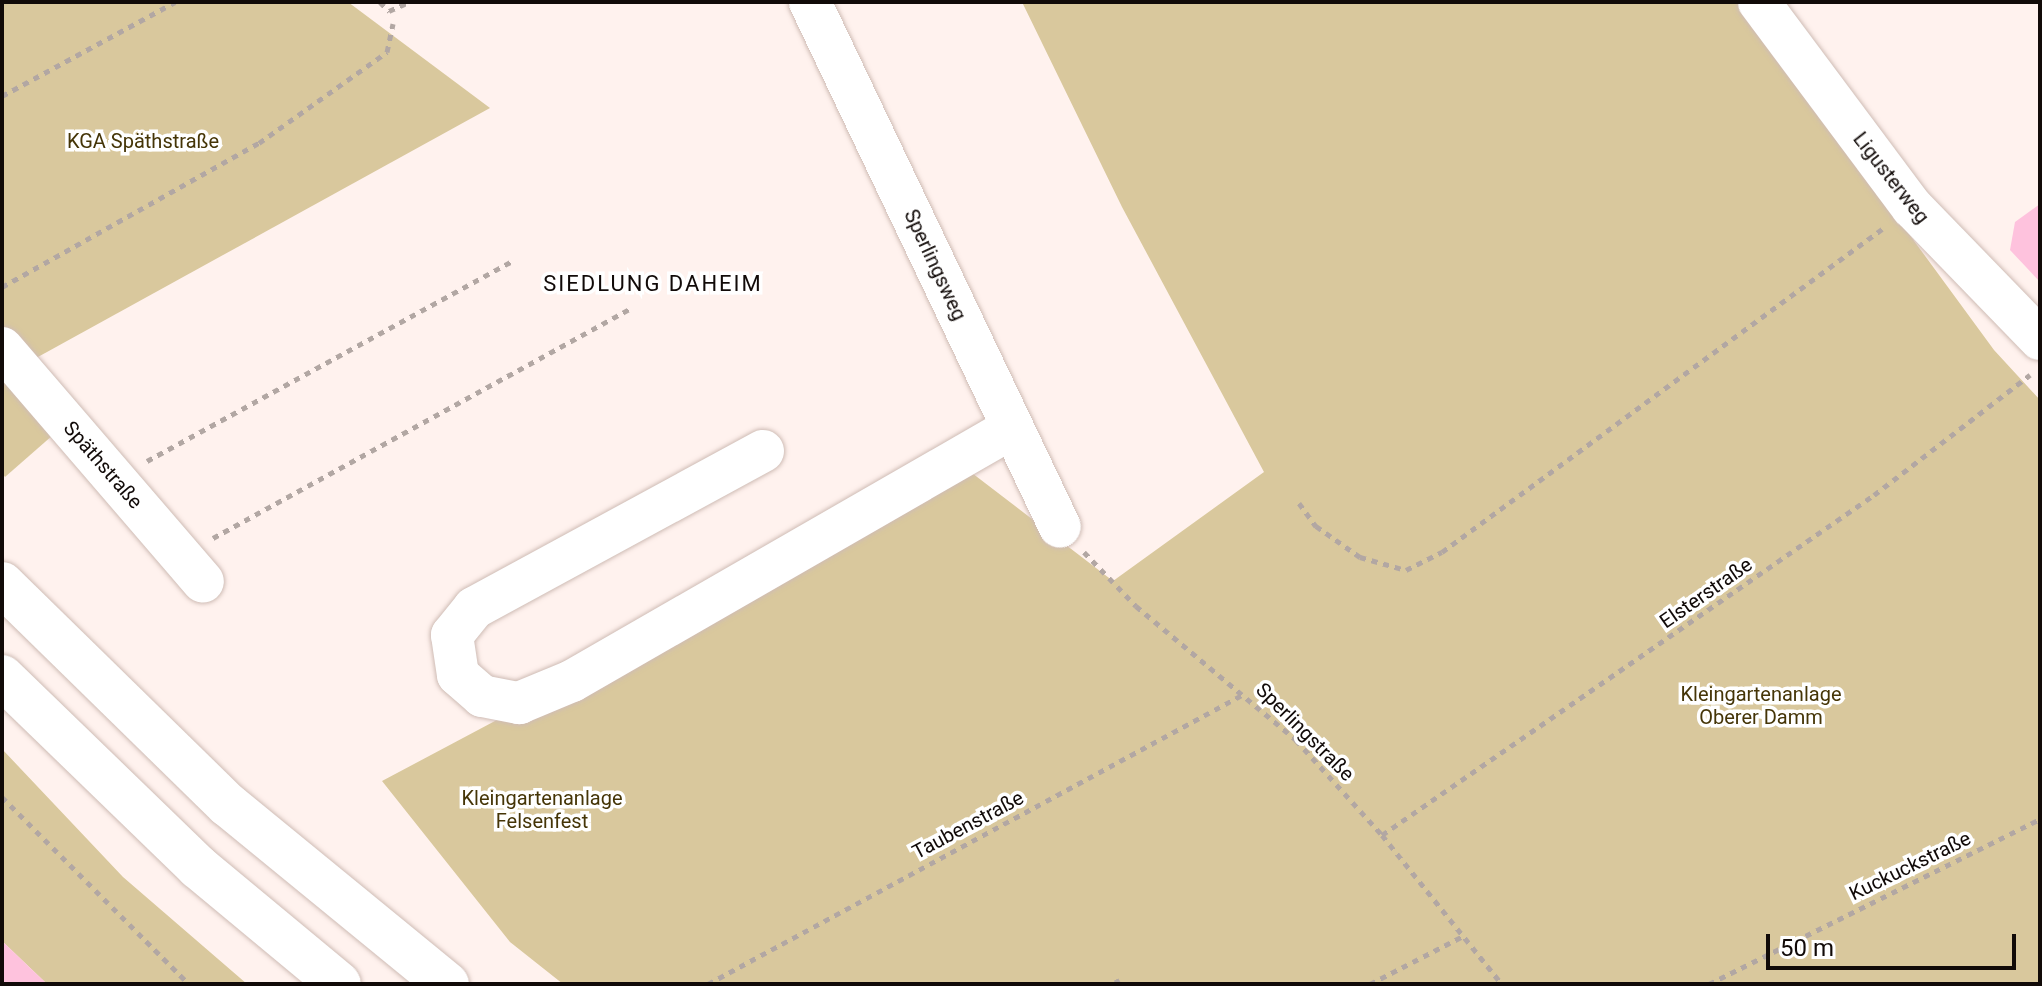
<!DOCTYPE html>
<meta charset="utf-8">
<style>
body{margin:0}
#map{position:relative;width:2042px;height:986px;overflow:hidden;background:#fff2ee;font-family:Roboto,sans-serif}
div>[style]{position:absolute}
.green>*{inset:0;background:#d9c89d}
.water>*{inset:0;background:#fec2dd}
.path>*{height:5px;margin-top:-2.5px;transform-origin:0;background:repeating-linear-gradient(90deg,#b2a7a3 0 6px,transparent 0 12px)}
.roads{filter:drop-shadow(0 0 2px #cfbcb5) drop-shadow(0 0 2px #cfbcb5)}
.minor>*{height:42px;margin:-21px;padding:0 21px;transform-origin:21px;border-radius:21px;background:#fff}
.highway>*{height:44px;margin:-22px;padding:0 22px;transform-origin:22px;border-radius:22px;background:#fff}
span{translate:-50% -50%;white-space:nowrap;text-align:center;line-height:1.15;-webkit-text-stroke:7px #fff;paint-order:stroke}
.park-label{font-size:20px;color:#453507}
.street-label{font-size:20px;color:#110a08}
.neighbourhood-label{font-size:22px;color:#110a08;letter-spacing:2px}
.frame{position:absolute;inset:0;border:4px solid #110a08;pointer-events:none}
.scale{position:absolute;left:1766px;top:934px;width:250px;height:36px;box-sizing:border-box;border:4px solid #110a08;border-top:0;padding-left:10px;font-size:24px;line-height:28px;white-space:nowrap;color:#110a08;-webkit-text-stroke:6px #fff;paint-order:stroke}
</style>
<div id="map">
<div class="green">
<div style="clip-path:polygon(2px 2px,348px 2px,490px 108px,27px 363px,2px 335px)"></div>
<div style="clip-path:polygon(1022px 2px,1739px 2px,1994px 350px,2040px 400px,2040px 984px,563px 984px,510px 942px,382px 781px,968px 470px,1113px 581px,1264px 472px,1122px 207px)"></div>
<div style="clip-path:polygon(2px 377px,53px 435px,5px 477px,2px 473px)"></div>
<div style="clip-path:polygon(2px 749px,123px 877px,247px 984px,47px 984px,2px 941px)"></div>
</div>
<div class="water">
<div style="clip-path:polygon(2040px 204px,2040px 282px,2010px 250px,2015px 222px)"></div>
<div style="clip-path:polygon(2px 941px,47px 984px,2px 984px)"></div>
</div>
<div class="path">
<div style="left:380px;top:2px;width:13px;rotate:45deg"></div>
<div style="left:389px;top:11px;width:22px;rotate:-24deg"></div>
<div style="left:2px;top:96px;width:197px;rotate:-28.5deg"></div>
<div style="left:2px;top:287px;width:295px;rotate:-29.3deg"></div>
<div style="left:259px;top:143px;width:157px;rotate:-35.4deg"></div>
<div style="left:387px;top:52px;width:29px;rotate:-78deg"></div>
<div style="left:147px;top:461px;width:415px;rotate:-28.7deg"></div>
<div style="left:1299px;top:503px;width:29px;rotate:54deg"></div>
<div style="left:1316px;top:526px;width:54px;rotate:35.2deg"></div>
<div style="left:1360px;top:557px;width:48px;rotate:15.8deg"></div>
<div style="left:1406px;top:570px;width:40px;rotate:-26.6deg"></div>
<div style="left:1442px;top:552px;width:546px;rotate:-36.28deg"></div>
<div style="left:213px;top:538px;width:475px;rotate:-28.8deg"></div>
<div style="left:1084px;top:552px;width:75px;rotate:46.1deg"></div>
<div style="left:1136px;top:606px;width:209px;rotate:39.9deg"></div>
<div style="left:1296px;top:740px;width:128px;rotate:47.8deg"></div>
<div style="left:1382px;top:835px;width:191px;rotate:51.2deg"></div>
<div style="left:2px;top:797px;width:264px;rotate:45deg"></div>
<div style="left:1382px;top:835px;width:598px;rotate:-34.65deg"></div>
<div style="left:1874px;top:495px;width:197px;rotate:-37.6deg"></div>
<div style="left:1116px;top:979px;width:6px;rotate:59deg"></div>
<div style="left:708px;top:984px;width:609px;rotate:-28.42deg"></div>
<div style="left:1370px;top:984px;width:107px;rotate:-27.3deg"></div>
<div style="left:1709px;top:984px;width:370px;rotate:-26.5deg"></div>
</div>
<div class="roads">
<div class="minor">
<div style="left:810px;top:2px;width:581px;rotate:64.54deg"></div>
<div style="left:1759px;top:2px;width:256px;rotate:53.3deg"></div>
<div style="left:1912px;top:207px;width:184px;rotate:45.9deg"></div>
<div style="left:2px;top:348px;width:308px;rotate:49.3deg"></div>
<div style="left:763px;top:451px;width:329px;rotate:151.5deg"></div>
<div style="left:474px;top:608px;width:35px;rotate:129deg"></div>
<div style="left:452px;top:635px;width:40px;rotate:81.5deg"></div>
<div style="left:458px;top:675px;width:32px;rotate:41deg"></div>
<div style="left:482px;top:696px;width:38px;rotate:11deg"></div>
<div style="left:519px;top:703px;width:57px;rotate:-22.5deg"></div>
<div style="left:572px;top:681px;width:508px;rotate:-29.9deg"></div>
</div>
<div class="highway">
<div style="left:2px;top:584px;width:316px;rotate:44.4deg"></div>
<div style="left:228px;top:805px;width:283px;rotate:39.3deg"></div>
<div style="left:2px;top:677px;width:273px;rotate:44.1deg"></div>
<div style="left:198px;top:867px;width:183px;rotate:39.7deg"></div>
</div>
</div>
<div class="park-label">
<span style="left:143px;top:141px">KGA Späthstraße</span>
<span style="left:1761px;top:706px">Kleingartenanlage<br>Oberer Damm</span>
<span style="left:542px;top:810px">Kleingartenanlage<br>Felsenfest</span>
</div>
<div class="street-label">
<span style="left:1891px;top:178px;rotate:52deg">Ligusterweg</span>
<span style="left:935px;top:265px;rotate:65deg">Sperlingsweg</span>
<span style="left:103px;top:465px;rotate:49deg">Späthstraße</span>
<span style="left:1706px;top:593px;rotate:-35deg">Elsterstraße</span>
<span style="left:1305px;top:732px;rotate:45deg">Sperlingstraße</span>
<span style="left:968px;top:825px;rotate:-28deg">Taubenstraße</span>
<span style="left:1910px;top:866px;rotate:-26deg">Kuckuckstraße</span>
</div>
<div class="neighbourhood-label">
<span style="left:653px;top:284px">SIEDLUNG DAHEIM</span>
</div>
<div class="frame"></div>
<div class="scale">50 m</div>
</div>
